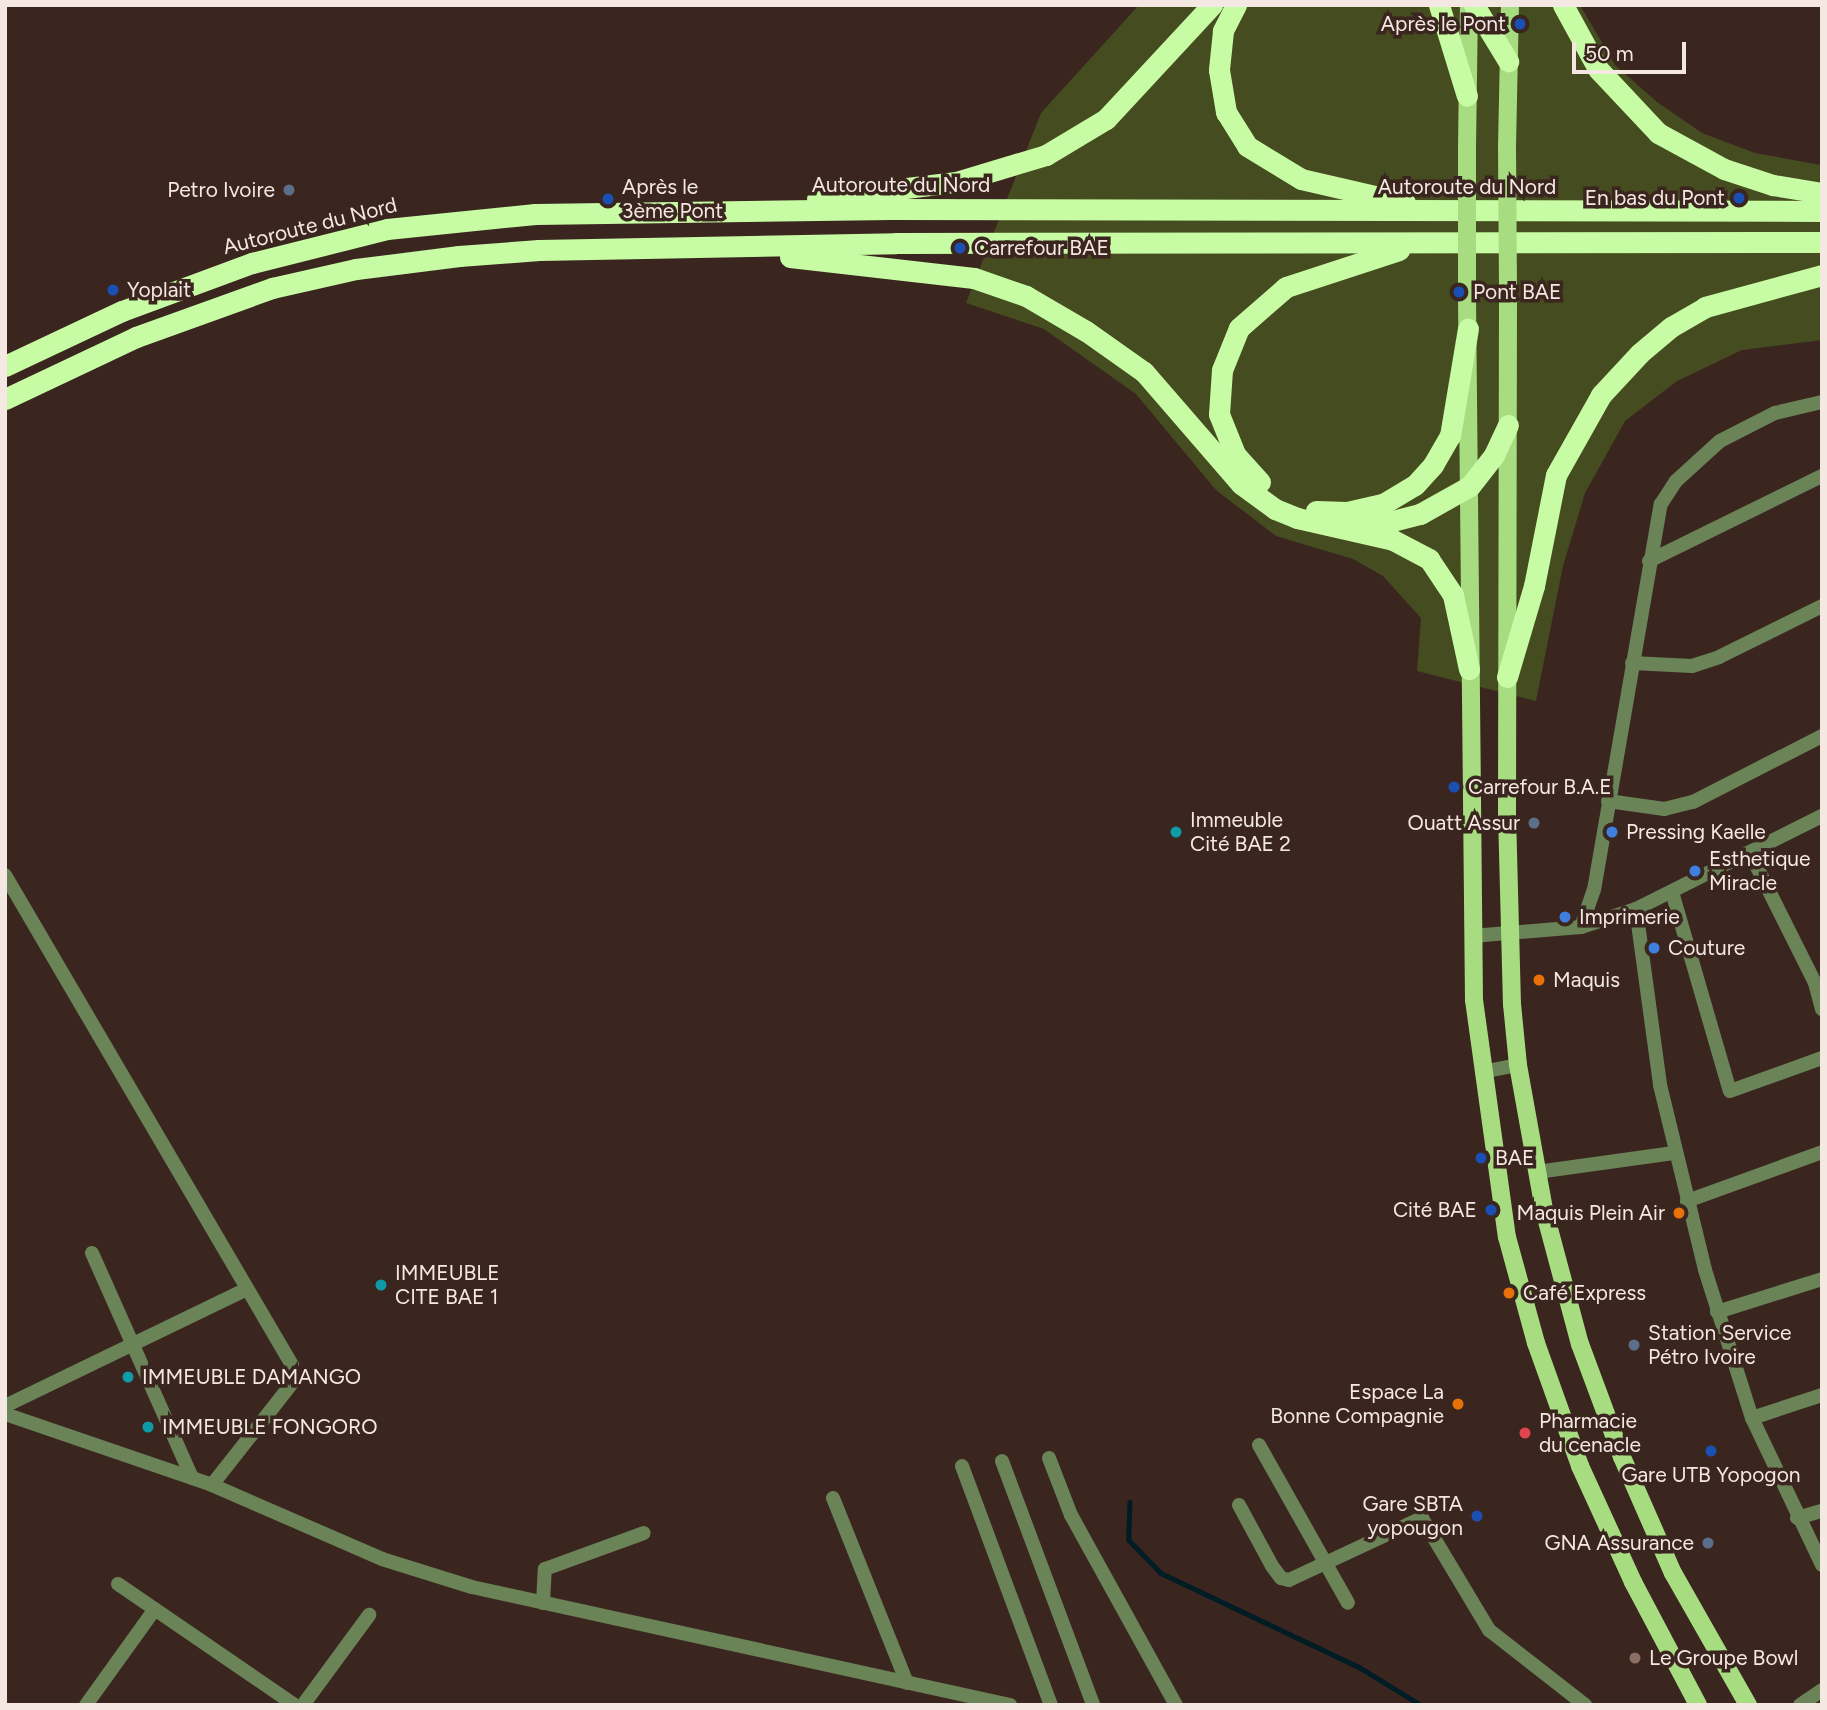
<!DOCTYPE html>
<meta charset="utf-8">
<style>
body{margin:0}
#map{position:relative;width:1827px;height:1710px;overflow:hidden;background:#3a261f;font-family:Figtree,sans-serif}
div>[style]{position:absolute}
.green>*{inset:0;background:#454c1f}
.stream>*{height:4.5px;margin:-2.25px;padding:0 2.25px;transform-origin:2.25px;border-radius:2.25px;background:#001c25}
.minor>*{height:14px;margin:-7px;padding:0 7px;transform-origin:7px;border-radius:7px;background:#6a8458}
.primary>*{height:18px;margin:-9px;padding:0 9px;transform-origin:9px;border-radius:9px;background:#a7dd80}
.motorway>*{height:21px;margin:-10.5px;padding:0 10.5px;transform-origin:10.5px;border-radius:10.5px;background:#c8fca4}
.primary-bridge>*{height:18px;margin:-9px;padding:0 9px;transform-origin:9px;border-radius:9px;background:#a7dd80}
.dots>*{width:19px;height:19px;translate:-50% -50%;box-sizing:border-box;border:4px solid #3a261f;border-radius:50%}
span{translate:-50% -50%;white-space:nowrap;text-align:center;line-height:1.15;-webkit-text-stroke:7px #3a261f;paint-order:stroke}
.poi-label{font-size:21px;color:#f5e8e2}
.right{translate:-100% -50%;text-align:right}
.left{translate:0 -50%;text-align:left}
.street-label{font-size:21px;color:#f5e8e2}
.frame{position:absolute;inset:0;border:7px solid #f5e8e2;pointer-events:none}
.scale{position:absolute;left:1572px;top:42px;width:114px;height:32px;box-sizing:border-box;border:4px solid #f5e8e2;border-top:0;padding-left:9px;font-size:21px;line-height:24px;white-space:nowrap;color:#f5e8e2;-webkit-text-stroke:5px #3a261f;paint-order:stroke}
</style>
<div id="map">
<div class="green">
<div style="clip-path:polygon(1139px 5px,1580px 5px,1615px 65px,1657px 102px,1702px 133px,1755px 153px,1821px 165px,1822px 340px,1742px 350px,1677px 381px,1625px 421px,1585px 493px,1563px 566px,1536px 701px,1417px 671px,1421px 618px,1383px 576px,1353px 559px,1276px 536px,1216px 490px,1136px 394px,1044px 329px,966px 303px,1041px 113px)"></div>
</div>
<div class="stream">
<div style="left:1130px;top:1502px;width:38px;rotate:92deg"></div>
<div style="left:1129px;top:1540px;width:46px;rotate:45.9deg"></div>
<div style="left:1161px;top:1573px;width:219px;rotate:25.4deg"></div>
<div style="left:1359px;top:1667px;width:73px;rotate:31.5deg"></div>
</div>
<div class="minor">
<div style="left:1649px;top:561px;width:193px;rotate:-26.2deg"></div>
<div style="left:1632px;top:663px;width:60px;rotate:2.9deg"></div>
<div style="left:1692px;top:666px;width:28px;rotate:-18deg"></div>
<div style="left:1719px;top:657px;width:115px;rotate:-26.3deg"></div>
<div style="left:1608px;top:801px;width:57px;rotate:8.1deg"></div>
<div style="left:1664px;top:809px;width:30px;rotate:-14deg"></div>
<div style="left:1693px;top:802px;width:145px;rotate:-27.1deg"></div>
<div style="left:1751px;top:855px;width:143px;rotate:63.4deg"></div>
<div style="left:1815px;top:983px;width:27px;rotate:75deg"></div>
<div style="left:5px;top:875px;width:568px;rotate:59.64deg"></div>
<div style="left:292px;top:1365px;width:17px;rotate:87deg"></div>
<div style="left:293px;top:1382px;width:131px;rotate:128.2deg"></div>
<div style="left:1672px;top:892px;width:207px;rotate:73.8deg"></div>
<div style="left:1730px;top:1091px;width:98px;rotate:-19.7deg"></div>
<div style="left:1636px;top:909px;width:178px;rotate:82.2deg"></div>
<div style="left:1660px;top:1085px;width:190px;rotate:76.3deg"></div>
<div style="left:1705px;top:1270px;width:155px;rotate:72.4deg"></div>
<div style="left:1752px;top:1418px;width:163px;rotate:64.5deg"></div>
<div style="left:1581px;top:927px;width:58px;rotate:-18.1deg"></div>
<div style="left:1636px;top:909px;width:208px;rotate:-26.6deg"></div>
<div style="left:1472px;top:936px;width:109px;rotate:-4.7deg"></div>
<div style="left:1581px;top:927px;width:39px;rotate:-71deg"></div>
<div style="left:1594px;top:890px;width:392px;rotate:-80.2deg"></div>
<div style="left:1661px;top:504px;width:27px;rotate:-57deg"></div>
<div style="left:1676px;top:481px;width:59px;rotate:-42.3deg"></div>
<div style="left:1720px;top:441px;width:62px;rotate:-27deg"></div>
<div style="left:1775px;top:413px;width:48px;rotate:-13.2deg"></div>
<div style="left:1482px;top:1072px;width:37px;rotate:-11deg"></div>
<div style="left:1537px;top:1172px;width:138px;rotate:-7.9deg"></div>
<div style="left:1687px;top:1201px;width:144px;rotate:-19.9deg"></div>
<div style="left:92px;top:1253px;width:246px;rotate:66deg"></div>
<div style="left:1717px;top:1312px;width:110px;rotate:-17.4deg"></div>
<div style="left:5px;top:1406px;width:269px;rotate:-25.8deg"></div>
<div style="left:5px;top:1414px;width:219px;rotate:18.9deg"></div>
<div style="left:212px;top:1485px;width:185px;rotate:23.5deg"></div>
<div style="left:382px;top:1559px;width:94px;rotate:17.3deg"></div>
<div style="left:472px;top:1587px;width:551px;rotate:12.37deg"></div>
<div style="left:1752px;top:1418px;width:74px;rotate:-18.2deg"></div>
<div style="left:1259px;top:1445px;width:181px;rotate:60.6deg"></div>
<div style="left:1049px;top:1458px;width:61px;rotate:68.9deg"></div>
<div style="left:1071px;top:1515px;width:217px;rotate:61.1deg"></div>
<div style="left:1002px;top:1461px;width:260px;rotate:69.5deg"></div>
<div style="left:962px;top:1466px;width:255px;rotate:69.6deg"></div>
<div style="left:833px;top:1498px;width:199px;rotate:68.2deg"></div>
<div style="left:1239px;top:1505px;width:69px;rotate:61.6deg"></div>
<div style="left:1272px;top:1566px;width:15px;rotate:53deg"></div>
<div style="left:1281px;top:1578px;width:8px;rotate:14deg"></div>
<div style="left:1289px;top:1580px;width:147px;rotate:-25deg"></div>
<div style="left:1422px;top:1518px;width:131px;rotate:59.1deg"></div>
<div style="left:1489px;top:1630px;width:122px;rotate:38deg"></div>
<div style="left:1797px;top:1518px;width:26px;rotate:-16deg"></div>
<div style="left:118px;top:1584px;width:214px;rotate:34.4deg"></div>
<div style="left:543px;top:1603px;width:34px;rotate:-87deg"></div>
<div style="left:545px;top:1569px;width:105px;rotate:-20deg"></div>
<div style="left:86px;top:1705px;width:118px;rotate:-54.3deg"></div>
<div style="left:303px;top:1705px;width:112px;rotate:-53.7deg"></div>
<div style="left:1800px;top:1705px;width:27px;rotate:-34deg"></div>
</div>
<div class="primary">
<div style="left:1507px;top:147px;width:142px;rotate:-88.8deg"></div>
<div style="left:1467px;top:148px;width:143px;rotate:-89.2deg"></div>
<div style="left:1467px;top:297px;width:703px;rotate:89.43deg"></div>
<div style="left:1474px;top:1000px;width:239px;rotate:82.1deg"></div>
<div style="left:1507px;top:1237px;width:110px;rotate:74.7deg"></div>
<div style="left:1536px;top:1343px;width:131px;rotate:70.3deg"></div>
<div style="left:1580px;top:1466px;width:128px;rotate:65.4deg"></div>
<div style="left:1633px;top:1582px;width:139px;rotate:62.1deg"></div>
<div style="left:1508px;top:297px;width:517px;rotate:90.11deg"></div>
<div style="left:1507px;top:814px;width:190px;rotate:88.5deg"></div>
<div style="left:1512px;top:1004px;width:61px;rotate:84.4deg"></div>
<div style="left:1518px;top:1065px;width:147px;rotate:79.8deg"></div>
<div style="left:1544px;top:1210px;width:139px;rotate:75deg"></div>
<div style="left:1580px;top:1344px;width:121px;rotate:69.6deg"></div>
<div style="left:1622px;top:1457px;width:127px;rotate:66.3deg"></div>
<div style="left:1673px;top:1573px;width:152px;rotate:60.4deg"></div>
</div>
<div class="motorway">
<div style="left:1236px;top:5px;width:29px;rotate:117deg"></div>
<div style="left:1223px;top:31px;width:39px;rotate:96deg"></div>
<div style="left:1219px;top:70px;width:43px;rotate:80.5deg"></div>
<div style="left:1226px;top:112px;width:40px;rotate:58deg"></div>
<div style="left:1247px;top:146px;width:63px;rotate:31.4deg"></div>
<div style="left:1301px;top:179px;width:107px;rotate:13deg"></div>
<div style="left:1439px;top:5px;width:95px;rotate:72.9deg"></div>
<div style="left:1474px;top:5px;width:66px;rotate:58.7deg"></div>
<div style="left:1563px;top:5px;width:73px;rotate:61.3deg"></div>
<div style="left:1598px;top:69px;width:88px;rotate:46.8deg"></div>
<div style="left:1658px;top:133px;width:75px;rotate:28.6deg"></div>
<div style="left:1724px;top:169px;width:52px;rotate:18.1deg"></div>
<div style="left:1773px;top:185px;width:50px;rotate:9.3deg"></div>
<div style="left:817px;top:199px;width:140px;rotate:-7deg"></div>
<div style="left:956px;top:182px;width:94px;rotate:-16.7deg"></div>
<div style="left:1046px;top:155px;width:70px;rotate:-31deg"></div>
<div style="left:1106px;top:119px;width:156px;rotate:-47.1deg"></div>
<div style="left:790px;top:257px;width:185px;rotate:6.5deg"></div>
<div style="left:974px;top:278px;width:55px;rotate:19.1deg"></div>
<div style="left:1026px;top:296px;width:69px;rotate:30.3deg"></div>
<div style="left:1086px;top:331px;width:71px;rotate:35.3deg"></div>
<div style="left:1144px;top:372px;width:148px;rotate:49.1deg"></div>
<div style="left:1241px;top:484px;width:42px;rotate:36.3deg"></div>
<div style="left:1275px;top:509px;width:24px;rotate:22deg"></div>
<div style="left:1297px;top:518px;width:98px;rotate:12.9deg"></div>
<div style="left:1393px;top:540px;width:41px;rotate:27.8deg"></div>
<div style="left:1429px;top:559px;width:43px;rotate:56.3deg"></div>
<div style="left:1453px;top:595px;width:76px;rotate:77.8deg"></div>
<div style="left:5px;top:366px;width:129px;rotate:-25.2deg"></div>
<div style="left:122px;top:311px;width:139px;rotate:-20.3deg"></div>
<div style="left:252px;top:263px;width:139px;rotate:-14.1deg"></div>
<div style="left:387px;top:229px;width:149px;rotate:-5.8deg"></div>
<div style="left:535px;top:214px;width:356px;rotate:-0.8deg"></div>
<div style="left:891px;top:209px;width:931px;rotate:0.12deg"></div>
<div style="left:5px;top:399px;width:145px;rotate:-25.3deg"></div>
<div style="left:136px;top:337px;width:145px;rotate:-19.8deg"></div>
<div style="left:272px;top:288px;width:86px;rotate:-12.7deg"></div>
<div style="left:356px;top:269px;width:104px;rotate:-7.2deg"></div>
<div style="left:459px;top:256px;width:80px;rotate:-4.3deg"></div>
<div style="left:539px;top:250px;width:357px;rotate:-1.1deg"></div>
<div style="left:896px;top:243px;width:926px;rotate:-0.06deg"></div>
<div style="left:1260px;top:482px;width:38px;rotate:-132deg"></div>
<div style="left:1235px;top:454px;width:43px;rotate:-111.8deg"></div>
<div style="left:1219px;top:414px;width:44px;rotate:-86.1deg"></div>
<div style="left:1222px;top:370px;width:45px;rotate:-68deg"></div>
<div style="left:1239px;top:328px;width:62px;rotate:-41.1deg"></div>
<div style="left:1286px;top:287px;width:119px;rotate:-18.1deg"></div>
<div style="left:1316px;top:511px;width:31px;rotate:2deg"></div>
<div style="left:1347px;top:512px;width:37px;rotate:-13deg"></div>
<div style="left:1383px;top:504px;width:37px;rotate:-31deg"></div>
<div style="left:1415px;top:485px;width:27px;rotate:-48deg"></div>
<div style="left:1433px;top:465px;width:34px;rotate:-60deg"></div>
<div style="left:1450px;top:436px;width:109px;rotate:-80.5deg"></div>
<div style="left:1361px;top:529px;width:61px;rotate:-14.3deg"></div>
<div style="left:1420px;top:514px;width:57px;rotate:-29.2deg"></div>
<div style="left:1470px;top:486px;width:39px;rotate:-52deg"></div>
<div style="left:1494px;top:455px;width:33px;rotate:-65deg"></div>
<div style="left:1507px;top:677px;width:95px;rotate:-73.5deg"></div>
<div style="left:1534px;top:586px;width:113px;rotate:-78.8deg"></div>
<div style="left:1556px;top:475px;width:92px;rotate:-60.6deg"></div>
<div style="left:1601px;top:395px;width:57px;rotate:-47.1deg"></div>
<div style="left:1640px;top:353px;width:40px;rotate:-40deg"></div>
<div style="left:1671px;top:327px;width:39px;rotate:-30deg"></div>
<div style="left:1705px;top:307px;width:121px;rotate:-15.3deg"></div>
</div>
<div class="primary-bridge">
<div style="left:1507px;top:147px;width:150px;rotate:89.6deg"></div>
<div style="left:1467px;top:148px;width:149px;rotate:90deg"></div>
</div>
<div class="dots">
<div style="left:1520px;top:24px;background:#1a4fb4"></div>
<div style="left:289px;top:190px;background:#5c6f8a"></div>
<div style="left:1739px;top:198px;background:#1a4fb4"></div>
<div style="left:608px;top:199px;background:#1a4fb4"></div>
<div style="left:960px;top:248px;background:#1a4fb4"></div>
<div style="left:113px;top:290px;background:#1a4fb4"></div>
<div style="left:1459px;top:292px;background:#1a4fb4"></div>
<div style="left:1454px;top:787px;background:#1a4fb4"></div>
<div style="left:1534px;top:823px;background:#5c6f8a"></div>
<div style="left:1176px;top:832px;background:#0f9aa8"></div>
<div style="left:1612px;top:832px;background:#3f7fe0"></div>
<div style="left:1695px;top:871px;background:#3f7fe0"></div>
<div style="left:1565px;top:917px;background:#3f7fe0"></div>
<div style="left:1654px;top:948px;background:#3f7fe0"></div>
<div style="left:1539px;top:980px;background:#e8710a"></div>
<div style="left:1481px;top:1158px;background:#1a4fb4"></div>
<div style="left:1491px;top:1210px;background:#1a4fb4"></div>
<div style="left:1679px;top:1213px;background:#e8710a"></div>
<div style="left:381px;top:1285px;background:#0f9aa8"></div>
<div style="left:1509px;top:1293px;background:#e8710a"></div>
<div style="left:1634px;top:1345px;background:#5c6f8a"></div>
<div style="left:128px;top:1377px;background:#0f9aa8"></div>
<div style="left:1458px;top:1404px;background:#e8710a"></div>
<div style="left:148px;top:1427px;background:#0f9aa8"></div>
<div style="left:1525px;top:1433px;background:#e0444e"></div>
<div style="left:1711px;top:1451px;background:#1a4fb4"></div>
<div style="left:1477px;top:1516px;background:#1a4fb4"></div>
<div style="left:1708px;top:1543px;background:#5c6f8a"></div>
<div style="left:1635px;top:1658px;background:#8d6e63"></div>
</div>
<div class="poi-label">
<span class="right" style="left:1506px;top:24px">Après le Pont</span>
<span class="left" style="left:622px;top:199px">Après le<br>3ème Pont</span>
<span class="right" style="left:275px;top:190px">Petro Ivoire</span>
<span class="right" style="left:1725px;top:198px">En bas du Pont</span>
<span class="left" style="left:974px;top:248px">Carrefour BAE</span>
<span class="left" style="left:127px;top:290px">Yoplait</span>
<span class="left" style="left:1473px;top:292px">Pont BAE</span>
<span class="left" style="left:1468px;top:787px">Carrefour B.A.E</span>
<span class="left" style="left:1190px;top:832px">Immeuble<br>Cité BAE 2</span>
<span class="right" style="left:1520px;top:823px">Ouatt Assur</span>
<span class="left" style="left:1626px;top:832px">Pressing Kaelle</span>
<span class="left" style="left:1709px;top:871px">Esthetique<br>Miracle</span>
<span class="left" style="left:1579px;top:917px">Imprimerie</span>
<span class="left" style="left:1668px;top:948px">Couture</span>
<span class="left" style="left:1553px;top:980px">Maquis</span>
<span class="left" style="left:1495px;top:1158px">BAE</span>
<span class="right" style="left:1477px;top:1210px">Cité BAE</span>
<span class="right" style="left:1665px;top:1213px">Maquis Plein Air</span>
<span class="left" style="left:395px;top:1285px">IMMEUBLE<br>CITE BAE 1</span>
<span class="left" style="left:1523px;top:1293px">Café Express</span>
<span class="left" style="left:1648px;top:1345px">Station Service<br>Pétro Ivoire</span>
<span class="left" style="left:142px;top:1377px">IMMEUBLE DAMANGO</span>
<span class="right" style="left:1444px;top:1404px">Espace La<br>Bonne Compagnie</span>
<span class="left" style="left:1539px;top:1433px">Pharmacie<br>du cenacle</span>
<span class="left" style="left:162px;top:1427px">IMMEUBLE FONGORO</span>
<span style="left:1711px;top:1475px">Gare UTB Yopogon</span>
<span class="right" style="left:1463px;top:1516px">Gare SBTA<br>yopougon</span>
<span class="right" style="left:1694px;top:1543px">GNA Assurance</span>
<span class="left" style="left:1649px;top:1658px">Le Groupe Bowl</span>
</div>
<div class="street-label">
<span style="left:901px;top:185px">Autoroute du Nord</span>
<span style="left:1467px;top:187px">Autoroute du Nord</span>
<span style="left:310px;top:226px;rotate:-14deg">Autoroute du Nord</span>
</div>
<div class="frame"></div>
<div class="scale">50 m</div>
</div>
